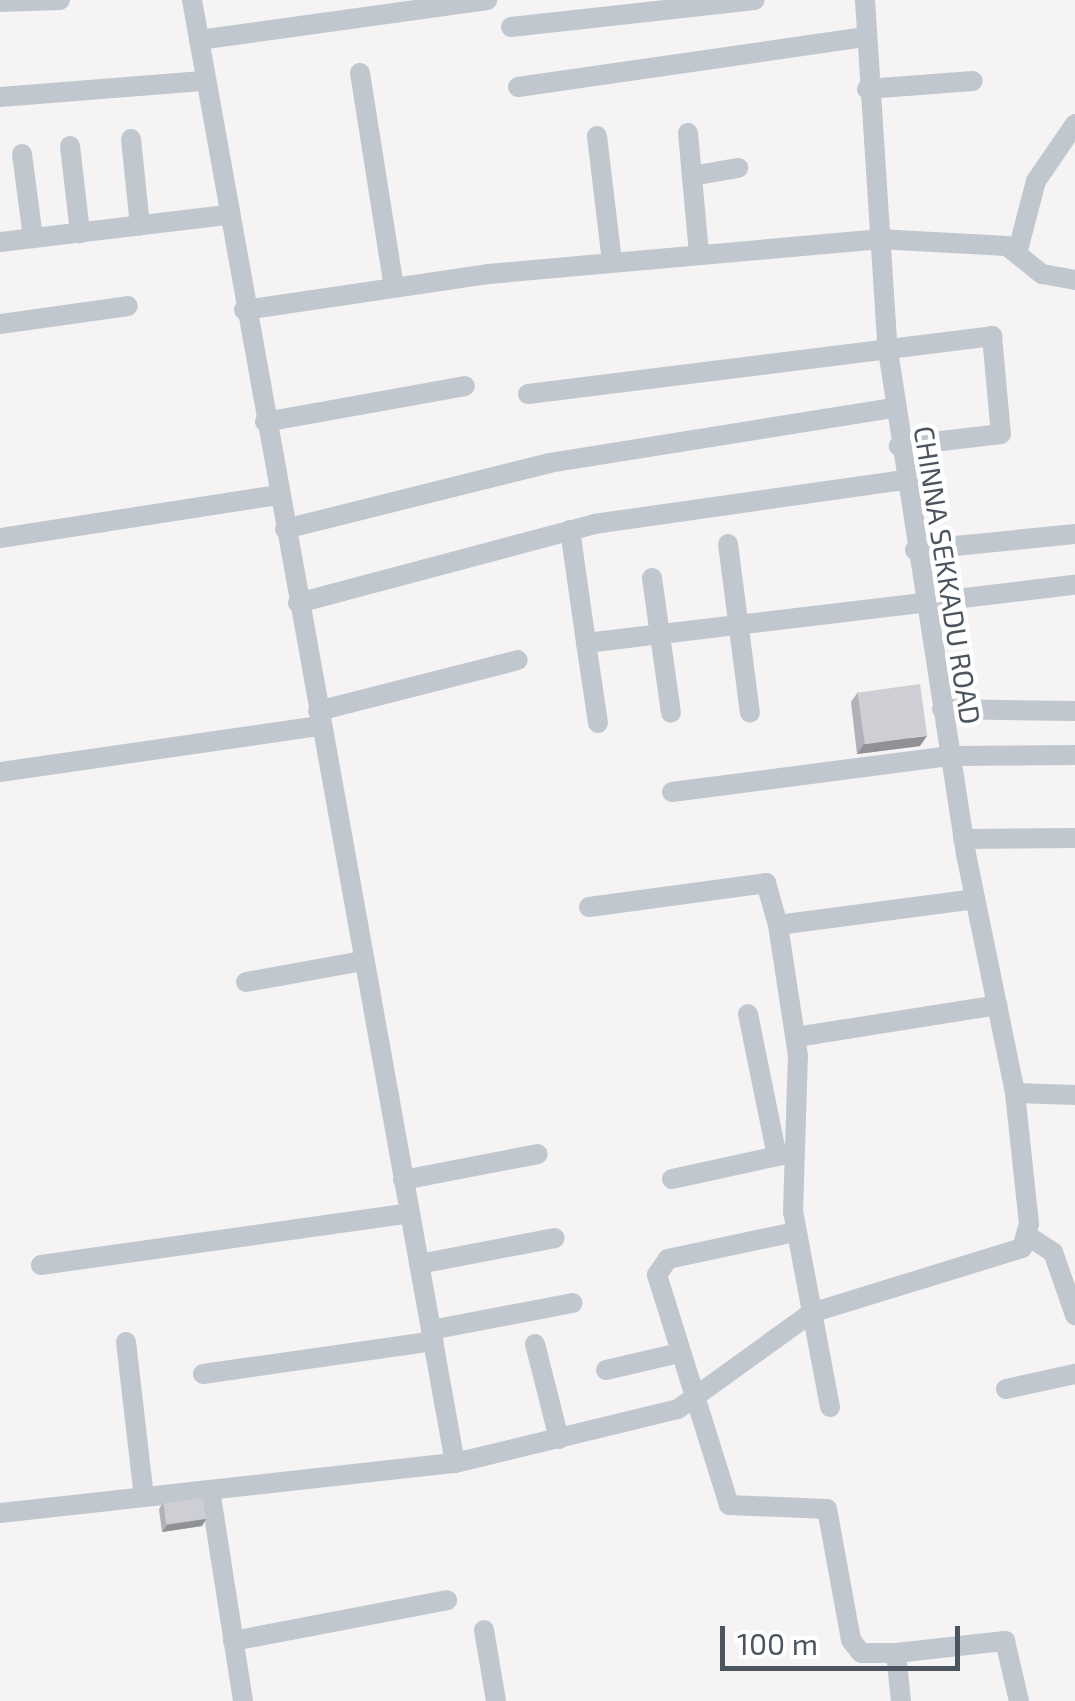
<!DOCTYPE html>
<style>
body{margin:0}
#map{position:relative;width:1075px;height:1701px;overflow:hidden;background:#f5f3f3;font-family:"Exo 2",sans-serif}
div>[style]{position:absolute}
.minor>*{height:20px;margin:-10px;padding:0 10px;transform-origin:10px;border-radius:10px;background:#c0c7ce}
.wall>*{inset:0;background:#b0b2b7}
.shaded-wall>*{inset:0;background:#909195}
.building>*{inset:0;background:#cdcfd5;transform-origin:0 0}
span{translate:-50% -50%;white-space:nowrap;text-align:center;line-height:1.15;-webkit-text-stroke:9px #fff;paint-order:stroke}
.street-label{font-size:28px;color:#4c555f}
.scale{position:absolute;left:720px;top:1626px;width:240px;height:45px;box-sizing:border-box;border:5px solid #4c555f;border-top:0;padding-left:12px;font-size:30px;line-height:35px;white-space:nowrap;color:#4c555f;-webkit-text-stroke:8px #fff;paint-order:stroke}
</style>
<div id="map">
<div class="minor">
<div style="left:192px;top:0;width:1486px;rotate:79.81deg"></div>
<div style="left:865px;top:0;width:345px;rotate:86.3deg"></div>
<div style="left:887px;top:344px;width:516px;rotate:81.19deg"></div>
<div style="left:966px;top:854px;width:244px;rotate:78.4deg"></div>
<div style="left:1015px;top:1093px;width:60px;rotate:1.9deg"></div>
<div style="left:0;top:2px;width:60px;rotate:-1.9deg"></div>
<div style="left:511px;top:27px;width:245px;rotate:-6.3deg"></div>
<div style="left:199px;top:40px;width:291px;rotate:-7.9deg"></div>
<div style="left:360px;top:73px;width:217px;rotate:81deg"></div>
<div style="left:518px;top:87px;width:349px;rotate:-8.2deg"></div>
<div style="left:867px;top:89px;width:106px;rotate:-4.3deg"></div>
<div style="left:0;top:97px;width:206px;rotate:-4.5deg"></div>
<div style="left:688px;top:133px;width:121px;rotate:84.8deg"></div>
<div style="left:597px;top:136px;width:127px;rotate:83.2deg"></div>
<div style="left:131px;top:139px;width:87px;rotate:84.1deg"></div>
<div style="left:70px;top:146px;width:88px;rotate:83.4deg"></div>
<div style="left:22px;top:154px;width:85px;rotate:82.5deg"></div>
<div style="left:692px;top:176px;width:47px;rotate:-9.9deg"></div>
<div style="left:0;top:242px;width:230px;rotate:-6.8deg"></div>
<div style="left:1018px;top:250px;width:71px;rotate:-75.4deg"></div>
<div style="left:1036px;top:181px;width:69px;rotate:-55.6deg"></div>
<div style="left:244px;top:310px;width:248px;rotate:-8.4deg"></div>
<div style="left:489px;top:274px;width:391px;rotate:-5.1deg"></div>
<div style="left:878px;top:239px;width:129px;rotate:3.1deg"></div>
<div style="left:1007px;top:246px;width:45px;rotate:38.7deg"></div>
<div style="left:1042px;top:274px;width:34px;rotate:10deg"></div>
<div style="left:0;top:324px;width:129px;rotate:-8deg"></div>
<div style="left:528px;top:394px;width:468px;rotate:-7.1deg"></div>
<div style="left:992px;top:336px;width:98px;rotate:84.8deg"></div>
<div style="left:1001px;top:434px;width:103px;rotate:173.3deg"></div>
<div style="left:265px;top:422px;width:203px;rotate:-10.2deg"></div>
<div style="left:285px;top:529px;width:272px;rotate:-14deg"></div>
<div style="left:549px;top:463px;width:349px;rotate:-9.1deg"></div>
<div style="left:570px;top:530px;width:114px;rotate:81.9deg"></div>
<div style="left:0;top:538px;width:281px;rotate:-8.8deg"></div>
<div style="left:728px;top:544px;width:170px;rotate:82.6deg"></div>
<div style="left:915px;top:550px;width:161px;rotate:-5.7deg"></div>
<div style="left:652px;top:578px;width:136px;rotate:82deg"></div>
<div style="left:298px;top:603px;width:306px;rotate:-14.9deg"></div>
<div style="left:594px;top:524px;width:312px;rotate:-8.1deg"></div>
<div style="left:942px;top:709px;width:133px;rotate:0.9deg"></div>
<div style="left:318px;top:711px;width:206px;rotate:-14.3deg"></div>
<div style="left:598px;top:723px;width:81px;rotate:-98.5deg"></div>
<div style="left:586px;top:643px;width:492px;rotate:-6.8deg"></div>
<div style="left:0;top:772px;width:323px;rotate:-8.2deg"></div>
<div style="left:672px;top:792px;width:279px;rotate:-7.4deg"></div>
<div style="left:949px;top:756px;width:126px;rotate:-0.5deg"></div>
<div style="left:963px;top:839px;width:112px;rotate:-0.5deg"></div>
<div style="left:589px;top:907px;width:179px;rotate:-7.7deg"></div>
<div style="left:766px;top:883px;width:44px;rotate:74.1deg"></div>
<div style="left:246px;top:982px;width:119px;rotate:-10.2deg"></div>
<div style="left:748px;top:1014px;width:145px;rotate:78.5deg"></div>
<div style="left:796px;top:1037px;width:204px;rotate:-9deg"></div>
<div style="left:672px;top:1179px;width:118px;rotate:-12.3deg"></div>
<div style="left:403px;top:1180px;width:137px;rotate:-10.9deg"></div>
<div style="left:795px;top:1232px;width:130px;rotate:168deg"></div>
<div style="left:668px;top:1259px;width:19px;rotate:125deg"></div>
<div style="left:657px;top:1275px;width:241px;rotate:72.6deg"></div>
<div style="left:729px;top:1505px;width:98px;rotate:2.3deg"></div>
<div style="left:827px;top:1509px;width:133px;rotate:79.6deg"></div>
<div style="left:851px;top:1640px;width:16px;rotate:52deg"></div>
<div style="left:861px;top:1653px;width:35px"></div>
<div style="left:896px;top:1653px;width:48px;rotate:84.1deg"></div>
<div style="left:1028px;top:1236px;width:30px;rotate:33deg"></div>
<div style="left:1053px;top:1252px;width:67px;rotate:70.8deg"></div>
<div style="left:419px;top:1264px;width:138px;rotate:-10.8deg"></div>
<div style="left:41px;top:1265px;width:372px;rotate:-8deg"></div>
<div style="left:431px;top:1330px;width:144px;rotate:-10.8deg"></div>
<div style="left:126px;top:1342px;width:156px;rotate:83.4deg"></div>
<div style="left:535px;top:1344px;width:98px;rotate:75.8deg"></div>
<div style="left:606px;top:1370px;width:75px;rotate:-13.1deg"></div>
<div style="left:203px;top:1374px;width:233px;rotate:-8.1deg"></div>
<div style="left:1006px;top:1389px;width:71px;rotate:-12.3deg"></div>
<div style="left:830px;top:1407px;width:198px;rotate:-100.7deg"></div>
<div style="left:793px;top:1212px;width:156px;rotate:-88.2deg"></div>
<div style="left:798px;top:1056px;width:133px;rotate:-98.7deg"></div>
<div style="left:778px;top:925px;width:199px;rotate:-7.5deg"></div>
<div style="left:210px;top:1490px;width:214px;rotate:81.1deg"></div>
<div style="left:0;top:1513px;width:458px;rotate:-6.3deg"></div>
<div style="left:455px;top:1463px;width:229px;rotate:-13.6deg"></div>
<div style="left:678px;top:1409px;width:164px;rotate:-35.8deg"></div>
<div style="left:811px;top:1313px;width:221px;rotate:-17.1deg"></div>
<div style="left:1022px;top:1248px;width:25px;rotate:-74deg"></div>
<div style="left:1029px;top:1224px;width:132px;rotate:-96.1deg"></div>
<div style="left:484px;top:1630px;width:72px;rotate:80.4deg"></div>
<div style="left:233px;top:1641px;width:218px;rotate:-10.8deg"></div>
<div style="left:896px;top:1653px;width:110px;rotate:-6.3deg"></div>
<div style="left:1005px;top:1641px;width:62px;rotate:76.9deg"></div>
</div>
<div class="wall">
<div style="clip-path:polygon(858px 692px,920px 746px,857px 754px,851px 702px)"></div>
<div style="clip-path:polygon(163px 1503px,206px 1519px,202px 1526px,162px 1532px,159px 1509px)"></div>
</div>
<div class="shaded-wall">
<div style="clip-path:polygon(927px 736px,920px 746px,857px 754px,864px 744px)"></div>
<div style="clip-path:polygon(206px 1519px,202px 1526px,162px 1532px,167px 1525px)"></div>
</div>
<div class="building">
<div style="left:920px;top:684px;width:52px;height:63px;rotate:82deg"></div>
<div style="left:203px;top:1498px;width:21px;height:40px;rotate:82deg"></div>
</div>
<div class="street-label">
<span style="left:948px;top:575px;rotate:81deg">CHINNA SEKKADU ROAD</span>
</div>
<div class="scale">100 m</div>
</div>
